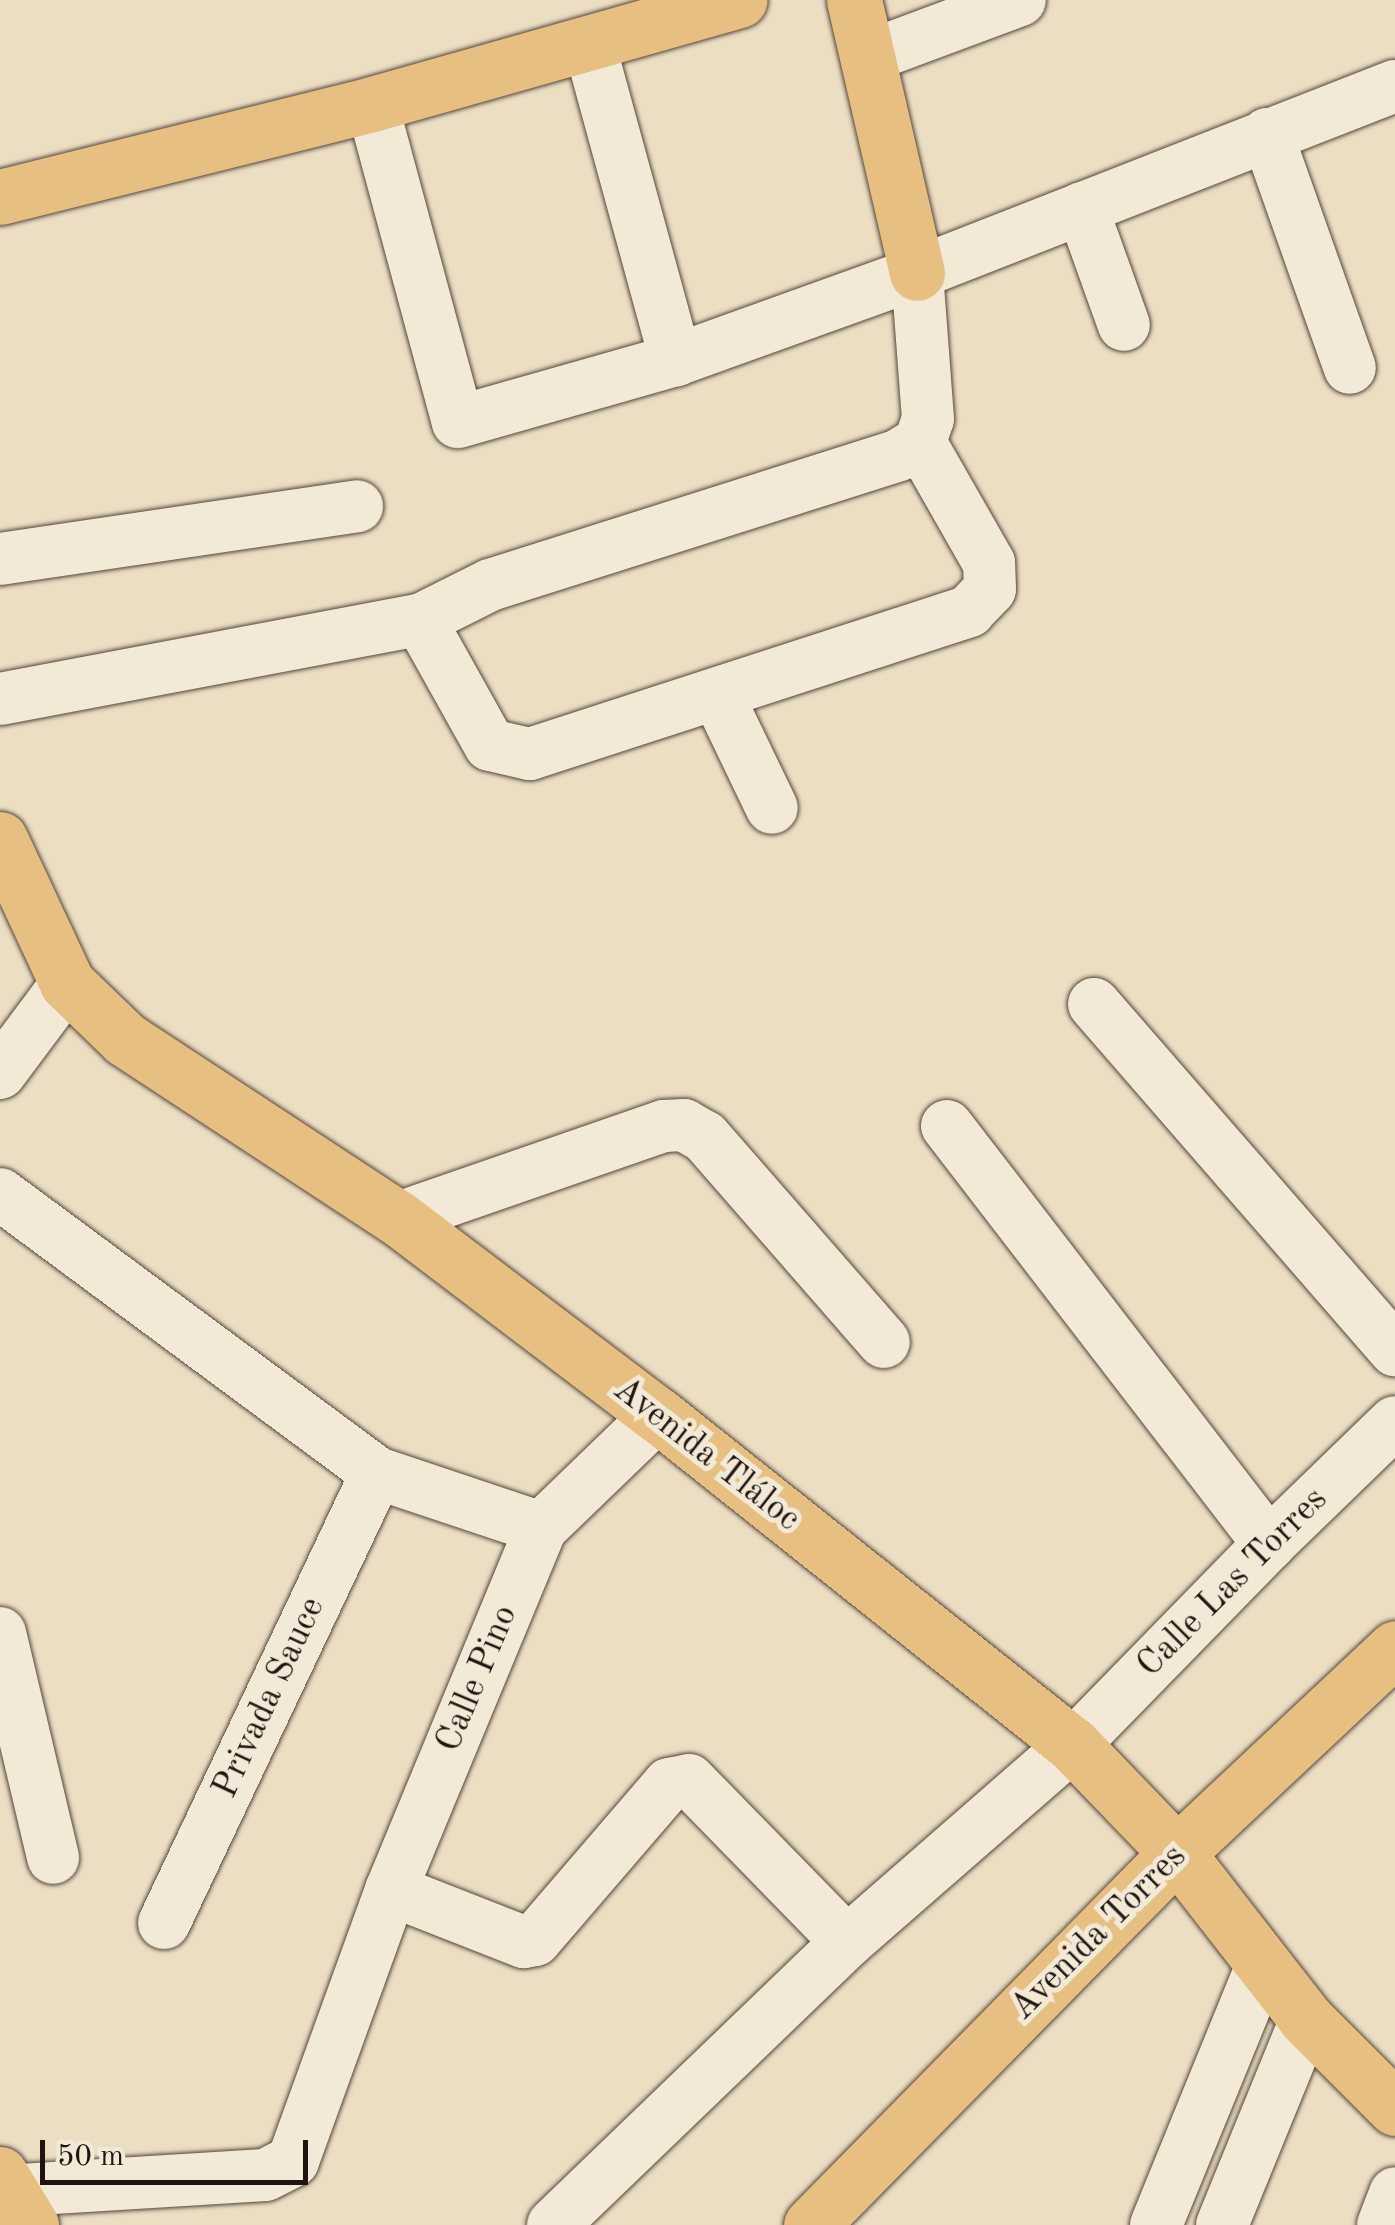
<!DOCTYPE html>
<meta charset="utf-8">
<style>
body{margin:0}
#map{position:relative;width:1395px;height:2225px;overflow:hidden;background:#ebdec2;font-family:"Old Standard TT",serif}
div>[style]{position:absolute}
.roads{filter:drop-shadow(0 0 2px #54463c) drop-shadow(0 0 2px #54463c)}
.minor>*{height:52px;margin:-26px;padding:0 26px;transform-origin:26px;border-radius:26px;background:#f2ead7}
.major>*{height:55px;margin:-27.5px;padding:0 27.5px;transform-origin:27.5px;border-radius:27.5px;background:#e6bf81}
span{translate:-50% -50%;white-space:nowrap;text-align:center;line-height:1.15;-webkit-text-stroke:10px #f2ead7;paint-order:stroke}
.street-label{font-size:35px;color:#21140f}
.scale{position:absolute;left:40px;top:2140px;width:268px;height:45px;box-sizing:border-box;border:5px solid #21140f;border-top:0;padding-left:12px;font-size:30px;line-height:35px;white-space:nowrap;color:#21140f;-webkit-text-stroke:8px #f2ead7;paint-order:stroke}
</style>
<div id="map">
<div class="roads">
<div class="minor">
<div style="left:589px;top:43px;width:329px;rotate:74.7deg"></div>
<div style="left:867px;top:57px;width:163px;rotate:-20.4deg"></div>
<div style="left:372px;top:104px;width:329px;rotate:74.9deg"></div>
<div style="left:458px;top:422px;width:227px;rotate:-15.9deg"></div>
<div style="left:676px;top:360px;width:256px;rotate:-19.8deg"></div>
<div style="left:917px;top:273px;width:513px;rotate:-21.37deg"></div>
<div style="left:1267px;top:134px;width:248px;rotate:70.5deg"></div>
<div style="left:1082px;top:208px;width:124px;rotate:70.3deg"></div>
<div style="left:0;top:559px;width:361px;rotate:-8.4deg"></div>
<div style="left:420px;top:620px;width:143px;rotate:60.8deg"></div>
<div style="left:490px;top:745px;width:41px;rotate:12.7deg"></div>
<div style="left:530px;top:754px;width:462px;rotate:-18deg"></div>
<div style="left:969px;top:611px;width:30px;rotate:-46deg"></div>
<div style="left:990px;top:589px;width:26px;rotate:-92deg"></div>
<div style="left:989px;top:563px;width:139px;rotate:-119.7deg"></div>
<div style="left:920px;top:442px;width:24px;rotate:-71deg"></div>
<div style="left:928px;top:419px;width:146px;rotate:-94.3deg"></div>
<div style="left:718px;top:696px;width:124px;rotate:64.3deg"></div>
<div style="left:0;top:699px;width:427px;rotate:-10.7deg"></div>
<div style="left:420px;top:620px;width:78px;rotate:-26.6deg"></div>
<div style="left:490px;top:585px;width:429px;rotate:-17.6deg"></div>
<div style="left:899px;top:455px;width:25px;rotate:-32deg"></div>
<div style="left:1094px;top:1004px;width:459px;rotate:49deg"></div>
<div style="left:0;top:1073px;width:112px;rotate:-53.3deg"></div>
<div style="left:947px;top:1126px;width:528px;rotate:52.39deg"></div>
<div style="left:0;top:1194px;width:469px;rotate:36.5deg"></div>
<div style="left:377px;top:1473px;width:173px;rotate:18.5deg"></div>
<div style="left:541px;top:1528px;width:392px;rotate:112.5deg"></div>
<div style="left:391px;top:1890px;width:288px;rotate:109.9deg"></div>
<div style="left:293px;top:2161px;width:31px;rotate:153deg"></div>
<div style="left:265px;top:2175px;width:265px;rotate:176.5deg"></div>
<div style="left:398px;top:1218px;width:281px;rotate:-19.1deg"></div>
<div style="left:664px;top:1126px;width:20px;rotate:-3deg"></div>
<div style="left:684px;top:1125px;width:24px;rotate:30deg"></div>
<div style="left:705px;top:1137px;width:272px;rotate:48.9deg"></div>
<div style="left:541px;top:1528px;width:163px;rotate:-44deg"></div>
<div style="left:0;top:1633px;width:231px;rotate:76.7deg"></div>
<div style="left:391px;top:1890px;width:143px;rotate:21.4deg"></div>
<div style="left:524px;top:1942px;width:11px;rotate:-10deg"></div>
<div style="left:535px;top:1940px;width:206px;rotate:-49.3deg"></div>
<div style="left:669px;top:1784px;width:20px;rotate:-11deg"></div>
<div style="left:689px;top:1780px;width:226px;rotate:45.7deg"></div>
<div style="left:164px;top:1923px;width:498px;rotate:-64.7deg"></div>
<div style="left:553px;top:2225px;width:408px;rotate:-43.9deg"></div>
<div style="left:847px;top:1942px;width:300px;rotate:-41.1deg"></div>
<div style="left:1073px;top:1745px;width:281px;rotate:-45.7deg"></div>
<div style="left:1269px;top:1544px;width:175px;rotate:-44.1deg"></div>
<div style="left:1156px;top:2225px;width:283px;rotate:-67.8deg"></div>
<div style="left:1222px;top:2225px;width:222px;rotate:-67.8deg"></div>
<div style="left:1383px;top:2225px;width:34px;rotate:-69deg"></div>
</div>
<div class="major">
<div style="left:854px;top:0;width:280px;rotate:77deg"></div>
<div style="left:0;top:197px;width:383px;rotate:-14deg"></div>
<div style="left:372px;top:104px;width:382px;rotate:-15.8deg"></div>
<div style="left:0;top:839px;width:159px;rotate:65deg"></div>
<div style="left:67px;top:983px;width:81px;rotate:44deg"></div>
<div style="left:125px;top:1039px;width:326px;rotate:33.3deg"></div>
<div style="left:398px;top:1218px;width:326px;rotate:37.2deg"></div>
<div style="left:658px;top:1415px;width:530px;rotate:38.49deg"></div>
<div style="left:1073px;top:1745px;width:150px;rotate:46.1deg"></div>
<div style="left:1177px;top:1853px;width:210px;rotate:52.1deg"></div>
<div style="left:1306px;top:2019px;width:126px;rotate:45deg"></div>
<div style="left:0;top:2174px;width:60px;rotate:58.7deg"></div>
<div style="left:811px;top:2225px;width:522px;rotate:-45.47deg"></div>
<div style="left:1177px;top:1853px;width:299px;rotate:-43.2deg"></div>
</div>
</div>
<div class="street-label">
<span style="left:706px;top:1455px;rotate:38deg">Avenida Tláloc</span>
<span style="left:1233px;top:1583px;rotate:-45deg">Calle Las Torres</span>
<span style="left:478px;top:1679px;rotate:-67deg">Calle Pino</span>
<span style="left:270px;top:1698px;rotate:-65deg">Privada Sauce</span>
<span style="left:1099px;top:1933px;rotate:-45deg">Avenida Torres</span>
</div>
<div class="scale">50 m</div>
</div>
